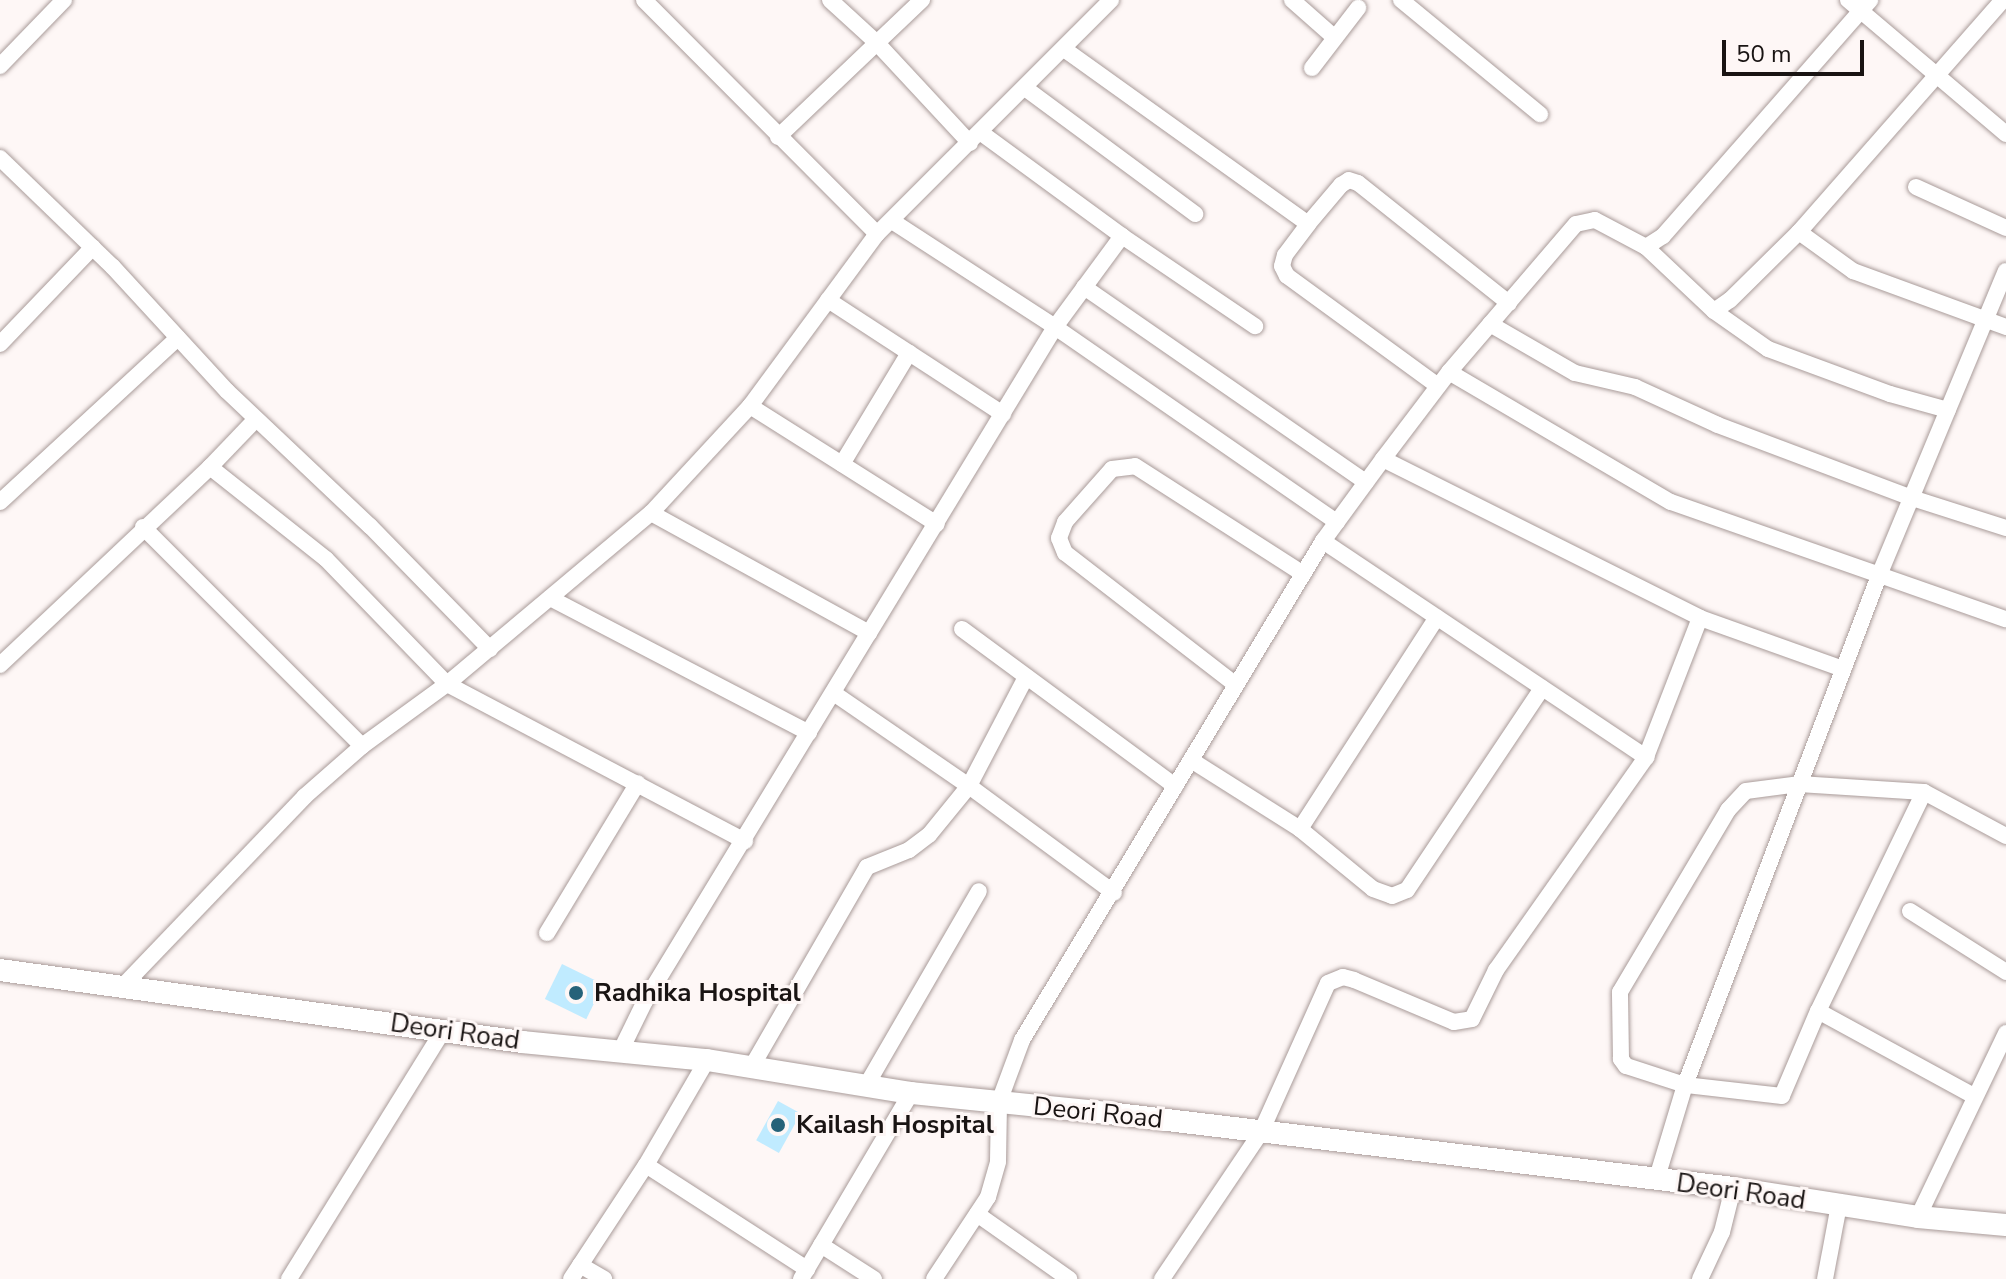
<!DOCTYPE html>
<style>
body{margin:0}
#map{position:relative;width:2006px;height:1279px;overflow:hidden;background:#fef7f6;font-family:"Nunito Sans",sans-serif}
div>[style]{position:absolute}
.building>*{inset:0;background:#c0ebff;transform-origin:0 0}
.roads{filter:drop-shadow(0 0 2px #a99b99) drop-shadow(0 0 2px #a99b99)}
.minor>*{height:16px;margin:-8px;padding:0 8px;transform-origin:8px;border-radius:8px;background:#fff}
.tertiary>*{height:22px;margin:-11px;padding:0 11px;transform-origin:11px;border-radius:11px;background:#fff}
.dots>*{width:22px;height:22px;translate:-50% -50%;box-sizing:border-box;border:4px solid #fef7f6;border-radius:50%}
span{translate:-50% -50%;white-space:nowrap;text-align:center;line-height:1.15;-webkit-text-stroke:6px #fef7f6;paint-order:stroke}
.poi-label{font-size:26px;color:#191413;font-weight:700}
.left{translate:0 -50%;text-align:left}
.street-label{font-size:26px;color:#191413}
.scale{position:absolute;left:1722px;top:40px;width:142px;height:36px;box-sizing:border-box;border:4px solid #191413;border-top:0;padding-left:10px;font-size:24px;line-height:28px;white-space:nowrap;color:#191413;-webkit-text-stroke:6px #fef7f6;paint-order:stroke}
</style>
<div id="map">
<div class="building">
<div style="left:562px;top:964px;width:46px;height:39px;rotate:26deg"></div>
<div style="left:778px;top:1101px;width:26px;height:45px;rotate:29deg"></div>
</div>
<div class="roads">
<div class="minor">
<div style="left:644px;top:0;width:330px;rotate:45.1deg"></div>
<div style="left:830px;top:0;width:62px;rotate:42.4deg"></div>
<div style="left:876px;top:42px;width:138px;rotate:47.1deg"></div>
<div style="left:1292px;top:0;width:57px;rotate:41.5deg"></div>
<div style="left:1401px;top:0;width:180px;rotate:39.4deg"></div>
<div style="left:1848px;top:0;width:207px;rotate:40.3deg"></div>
<div style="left:1064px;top:49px;width:300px;rotate:35.6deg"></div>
<div style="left:0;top:66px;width:92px;rotate:-45.9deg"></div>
<div style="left:1312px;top:68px;width:76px;rotate:-52.5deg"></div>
<div style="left:1025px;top:88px;width:212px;rotate:36.5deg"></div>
<div style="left:980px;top:132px;width:176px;rotate:36.2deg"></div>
<div style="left:1122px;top:236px;width:161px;rotate:34.1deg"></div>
<div style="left:778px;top:137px;width:199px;rotate:-43.6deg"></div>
<div style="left:0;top:158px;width:156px;rotate:44deg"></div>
<div style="left:112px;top:266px;width:170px;rotate:47.4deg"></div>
<div style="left:227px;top:391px;width:197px;rotate:43.4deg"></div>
<div style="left:370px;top:526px;width:172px;rotate:45.7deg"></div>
<div style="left:1916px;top:187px;width:99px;rotate:24.5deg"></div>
<div style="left:892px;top:221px;width:194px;rotate:33deg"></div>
<div style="left:1055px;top:327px;width:343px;rotate:34.7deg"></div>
<div style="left:1799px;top:232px;width:67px;rotate:35.8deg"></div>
<div style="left:1853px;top:271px;width:163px;rotate:20.1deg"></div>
<div style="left:1646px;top:247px;width:93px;rotate:43.3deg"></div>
<div style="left:1714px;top:311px;width:19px;rotate:-35deg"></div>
<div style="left:1730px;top:300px;width:97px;rotate:-44.6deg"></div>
<div style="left:1799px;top:232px;width:309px;rotate:-48.7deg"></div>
<div style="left:1084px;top:287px;width:343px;rotate:34.7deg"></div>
<div style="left:828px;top:300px;width:209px;rotate:33.1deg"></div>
<div style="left:1714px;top:311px;width:66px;rotate:35.1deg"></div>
<div style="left:1768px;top:349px;width:130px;rotate:20.2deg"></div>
<div style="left:1890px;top:394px;width:60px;rotate:15.4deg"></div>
<div style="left:1490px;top:324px;width:98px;rotate:30deg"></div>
<div style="left:1575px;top:373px;width:62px;rotate:13.1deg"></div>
<div style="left:1635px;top:387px;width:91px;rotate:24.6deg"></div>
<div style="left:1718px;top:425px;width:207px;rotate:20.6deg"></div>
<div style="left:1912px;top:498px;width:99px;rotate:17.7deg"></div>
<div style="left:0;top:344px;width:134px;rotate:-46.2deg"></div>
<div style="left:1449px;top:372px;width:257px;rotate:30.4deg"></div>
<div style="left:1671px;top:502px;width:355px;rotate:19.3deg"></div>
<div style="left:1438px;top:386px;width:187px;rotate:-143.9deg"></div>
<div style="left:1287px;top:276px;width:11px;rotate:-117deg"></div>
<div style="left:1282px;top:266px;width:11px;rotate:-75deg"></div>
<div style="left:1285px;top:255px;width:39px;rotate:-53deg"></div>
<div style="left:1308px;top:224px;width:51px;rotate:-49.8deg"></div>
<div style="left:1341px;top:185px;width:9px;rotate:-32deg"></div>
<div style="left:1349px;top:180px;width:9px;rotate:18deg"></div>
<div style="left:1358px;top:183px;width:193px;rotate:38.5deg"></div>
<div style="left:750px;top:406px;width:221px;rotate:32.3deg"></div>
<div style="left:1383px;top:459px;width:355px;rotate:26.6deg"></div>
<div style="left:1700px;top:618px;width:152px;rotate:19.6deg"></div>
<div style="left:842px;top:464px;width:130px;rotate:-58.9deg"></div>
<div style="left:210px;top:467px;width:148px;rotate:38.4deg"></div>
<div style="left:326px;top:559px;width:174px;rotate:45.9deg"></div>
<div style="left:447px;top:684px;width:337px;rotate:27.8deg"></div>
<div style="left:0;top:502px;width:242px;rotate:-42.7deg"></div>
<div style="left:651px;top:513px;width:249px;rotate:28.8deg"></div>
<div style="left:869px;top:633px;width:358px;rotate:-58.7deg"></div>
<div style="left:1055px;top:327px;width:113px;rotate:-53.6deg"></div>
<div style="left:143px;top:527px;width:310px;rotate:45deg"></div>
<div style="left:1323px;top:541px;width:389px;rotate:33.8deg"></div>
<div style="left:550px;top:598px;width:292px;rotate:27.5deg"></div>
<div style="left:962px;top:629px;width:265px;rotate:36.4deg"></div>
<div style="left:0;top:665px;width:289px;rotate:-43.3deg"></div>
<div style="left:210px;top:467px;width:66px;rotate:-46.2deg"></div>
<div style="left:1236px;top:685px;width:216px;rotate:-142.3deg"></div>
<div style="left:1065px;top:553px;width:16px;rotate:-112deg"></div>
<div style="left:1059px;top:538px;width:17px;rotate:-69deg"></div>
<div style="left:1065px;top:522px;width:71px;rotate:-48.4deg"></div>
<div style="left:1112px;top:469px;width:23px;rotate:-7deg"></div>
<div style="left:1135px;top:466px;width:200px;rotate:32.7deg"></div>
<div style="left:835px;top:694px;width:163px;rotate:34.5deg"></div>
<div style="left:969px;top:786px;width:180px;rotate:36.4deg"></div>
<div style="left:1191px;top:760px;width:129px;rotate:32.3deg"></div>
<div style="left:1300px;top:829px;width:252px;rotate:-57.1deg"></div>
<div style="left:1924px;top:792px;width:243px;rotate:115.8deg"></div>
<div style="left:1818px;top:1011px;width:92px;rotate:113deg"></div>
<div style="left:1782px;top:1096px;width:98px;rotate:-173.5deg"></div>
<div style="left:1685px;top:1085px;width:62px;rotate:-162.1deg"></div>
<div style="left:1626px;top:1066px;width:9px;rotate:-126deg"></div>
<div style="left:1621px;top:1059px;width:67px;rotate:-90.9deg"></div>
<div style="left:1620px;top:992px;width:212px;rotate:-59.3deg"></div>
<div style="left:1728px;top:810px;width:26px;rotate:-47deg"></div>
<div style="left:1746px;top:791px;width:53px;rotate:-7.5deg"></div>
<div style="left:1799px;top:784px;width:125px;rotate:3.7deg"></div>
<div style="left:1924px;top:792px;width:93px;rotate:28.2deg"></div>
<div style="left:1300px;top:829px;width:94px;rotate:39.4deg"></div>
<div style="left:1373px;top:889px;width:20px;rotate:20deg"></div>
<div style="left:1392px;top:896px;width:16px;rotate:-22deg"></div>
<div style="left:1407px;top:890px;width:243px;rotate:-56.2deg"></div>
<div style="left:1910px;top:911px;width:114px;rotate:32.4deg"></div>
<div style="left:547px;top:933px;width:175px;rotate:-58.8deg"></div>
<div style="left:123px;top:986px;width:262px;rotate:-46.2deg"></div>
<div style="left:304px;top:797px;width:77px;rotate:-41.3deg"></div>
<div style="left:362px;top:746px;width:105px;rotate:-36.1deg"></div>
<div style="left:447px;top:684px;width:266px;rotate:-40deg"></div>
<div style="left:651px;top:513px;width:146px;rotate:-47.2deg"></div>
<div style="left:750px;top:406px;width:214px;rotate:-53.6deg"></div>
<div style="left:877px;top:234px;width:331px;rotate:-45deg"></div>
<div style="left:1818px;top:1011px;width:178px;rotate:28.6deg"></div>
<div style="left:620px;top:1052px;width:57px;rotate:-63.9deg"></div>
<div style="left:645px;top:1001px;width:431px;rotate:-58.7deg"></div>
<div style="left:751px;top:1068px;width:232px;rotate:-60deg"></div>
<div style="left:867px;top:867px;width:45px;rotate:-22deg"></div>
<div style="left:909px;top:850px;width:25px;rotate:-37deg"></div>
<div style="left:929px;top:835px;width:63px;rotate:-50.8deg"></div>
<div style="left:969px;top:786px;width:123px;rotate:-62.4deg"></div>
<div style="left:866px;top:1086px;width:225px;rotate:-59.9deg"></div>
<div style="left:646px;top:1165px;width:192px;rotate:32.9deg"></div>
<div style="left:1656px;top:1181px;width:100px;rotate:-73.2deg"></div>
<div style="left:1685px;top:1085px;width:548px;rotate:-69.15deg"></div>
<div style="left:1880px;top:573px;width:327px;rotate:-67.4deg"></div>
<div style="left:977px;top:1214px;width:113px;rotate:35.2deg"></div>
<div style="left:1918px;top:1217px;width:204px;rotate:-64.4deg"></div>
<div style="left:821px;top:1245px;width:63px;rotate:32.7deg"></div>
<div style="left:580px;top:1265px;width:28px;rotate:30deg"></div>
<div style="left:289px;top:1279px;width:292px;rotate:-58.2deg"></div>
<div style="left:571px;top:1279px;width:136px;rotate:-56.7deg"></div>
<div style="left:646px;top:1165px;width:121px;rotate:-59.8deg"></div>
<div style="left:801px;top:1279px;width:216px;rotate:-59.4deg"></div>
<div style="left:934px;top:1279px;width:98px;rotate:-56.6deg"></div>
<div style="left:988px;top:1197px;width:37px;rotate:-74deg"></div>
<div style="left:998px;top:1161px;width:59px;rotate:-89deg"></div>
<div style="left:999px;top:1102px;width:66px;rotate:-69.6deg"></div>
<div style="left:1022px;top:1040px;width:583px;rotate:-58.9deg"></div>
<div style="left:1323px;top:541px;width:102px;rotate:-53.8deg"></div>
<div style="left:1383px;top:459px;width:109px;rotate:-52.8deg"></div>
<div style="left:1449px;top:372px;width:195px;rotate:-49.4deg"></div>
<div style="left:1576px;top:224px;width:19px;rotate:-12deg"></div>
<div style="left:1595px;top:220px;width:58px;rotate:27.9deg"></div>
<div style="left:1646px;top:247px;width:20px;rotate:-33deg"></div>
<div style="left:1663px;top:236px;width:314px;rotate:-48.7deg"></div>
<div style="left:1162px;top:1279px;width:177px;rotate:-56deg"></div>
<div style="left:1261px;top:1132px;width:163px;rotate:-65.8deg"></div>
<div style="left:1328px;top:983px;width:16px;rotate:-22deg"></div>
<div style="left:1343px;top:977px;width:11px;rotate:15deg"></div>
<div style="left:1354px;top:980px;width:108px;rotate:22.8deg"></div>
<div style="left:1454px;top:1022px;width:18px;rotate:-9deg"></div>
<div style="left:1472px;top:1019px;width:55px;rotate:-63.9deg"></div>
<div style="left:1496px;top:970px;width:261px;rotate:-54.8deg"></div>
<div style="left:1646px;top:757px;width:149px;rotate:-68.8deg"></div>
<div style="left:1700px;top:1279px;width:52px;rotate:-64.9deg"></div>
<div style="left:1722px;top:1232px;width:45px;rotate:-76deg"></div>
<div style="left:1825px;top:1279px;width:75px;rotate:-79.3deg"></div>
</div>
<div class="tertiary">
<div style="left:0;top:970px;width:527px;rotate:7.85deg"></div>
<div style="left:522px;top:1042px;width:186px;rotate:5.6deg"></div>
<div style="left:707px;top:1060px;width:207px;rotate:9.2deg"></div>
<div style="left:911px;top:1093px;width:199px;rotate:5.8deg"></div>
<div style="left:1109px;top:1113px;width:628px;rotate:6.85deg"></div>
<div style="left:1733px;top:1188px;width:187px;rotate:8.9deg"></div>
<div style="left:1918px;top:1217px;width:88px;rotate:5.2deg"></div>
</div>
</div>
<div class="dots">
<div style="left:576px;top:993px;background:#256279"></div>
<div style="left:778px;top:1125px;background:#256279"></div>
</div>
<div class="poi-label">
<span class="left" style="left:594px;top:993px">Radhika Hospital</span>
<span class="left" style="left:796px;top:1125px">Kailash Hospital</span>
</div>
<div class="street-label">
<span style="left:455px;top:1032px;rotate:8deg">Deori Road</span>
<span style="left:1098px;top:1113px;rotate:6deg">Deori Road</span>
<span style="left:1741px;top:1192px;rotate:8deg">Deori Road</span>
</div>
<div class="scale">50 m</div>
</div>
